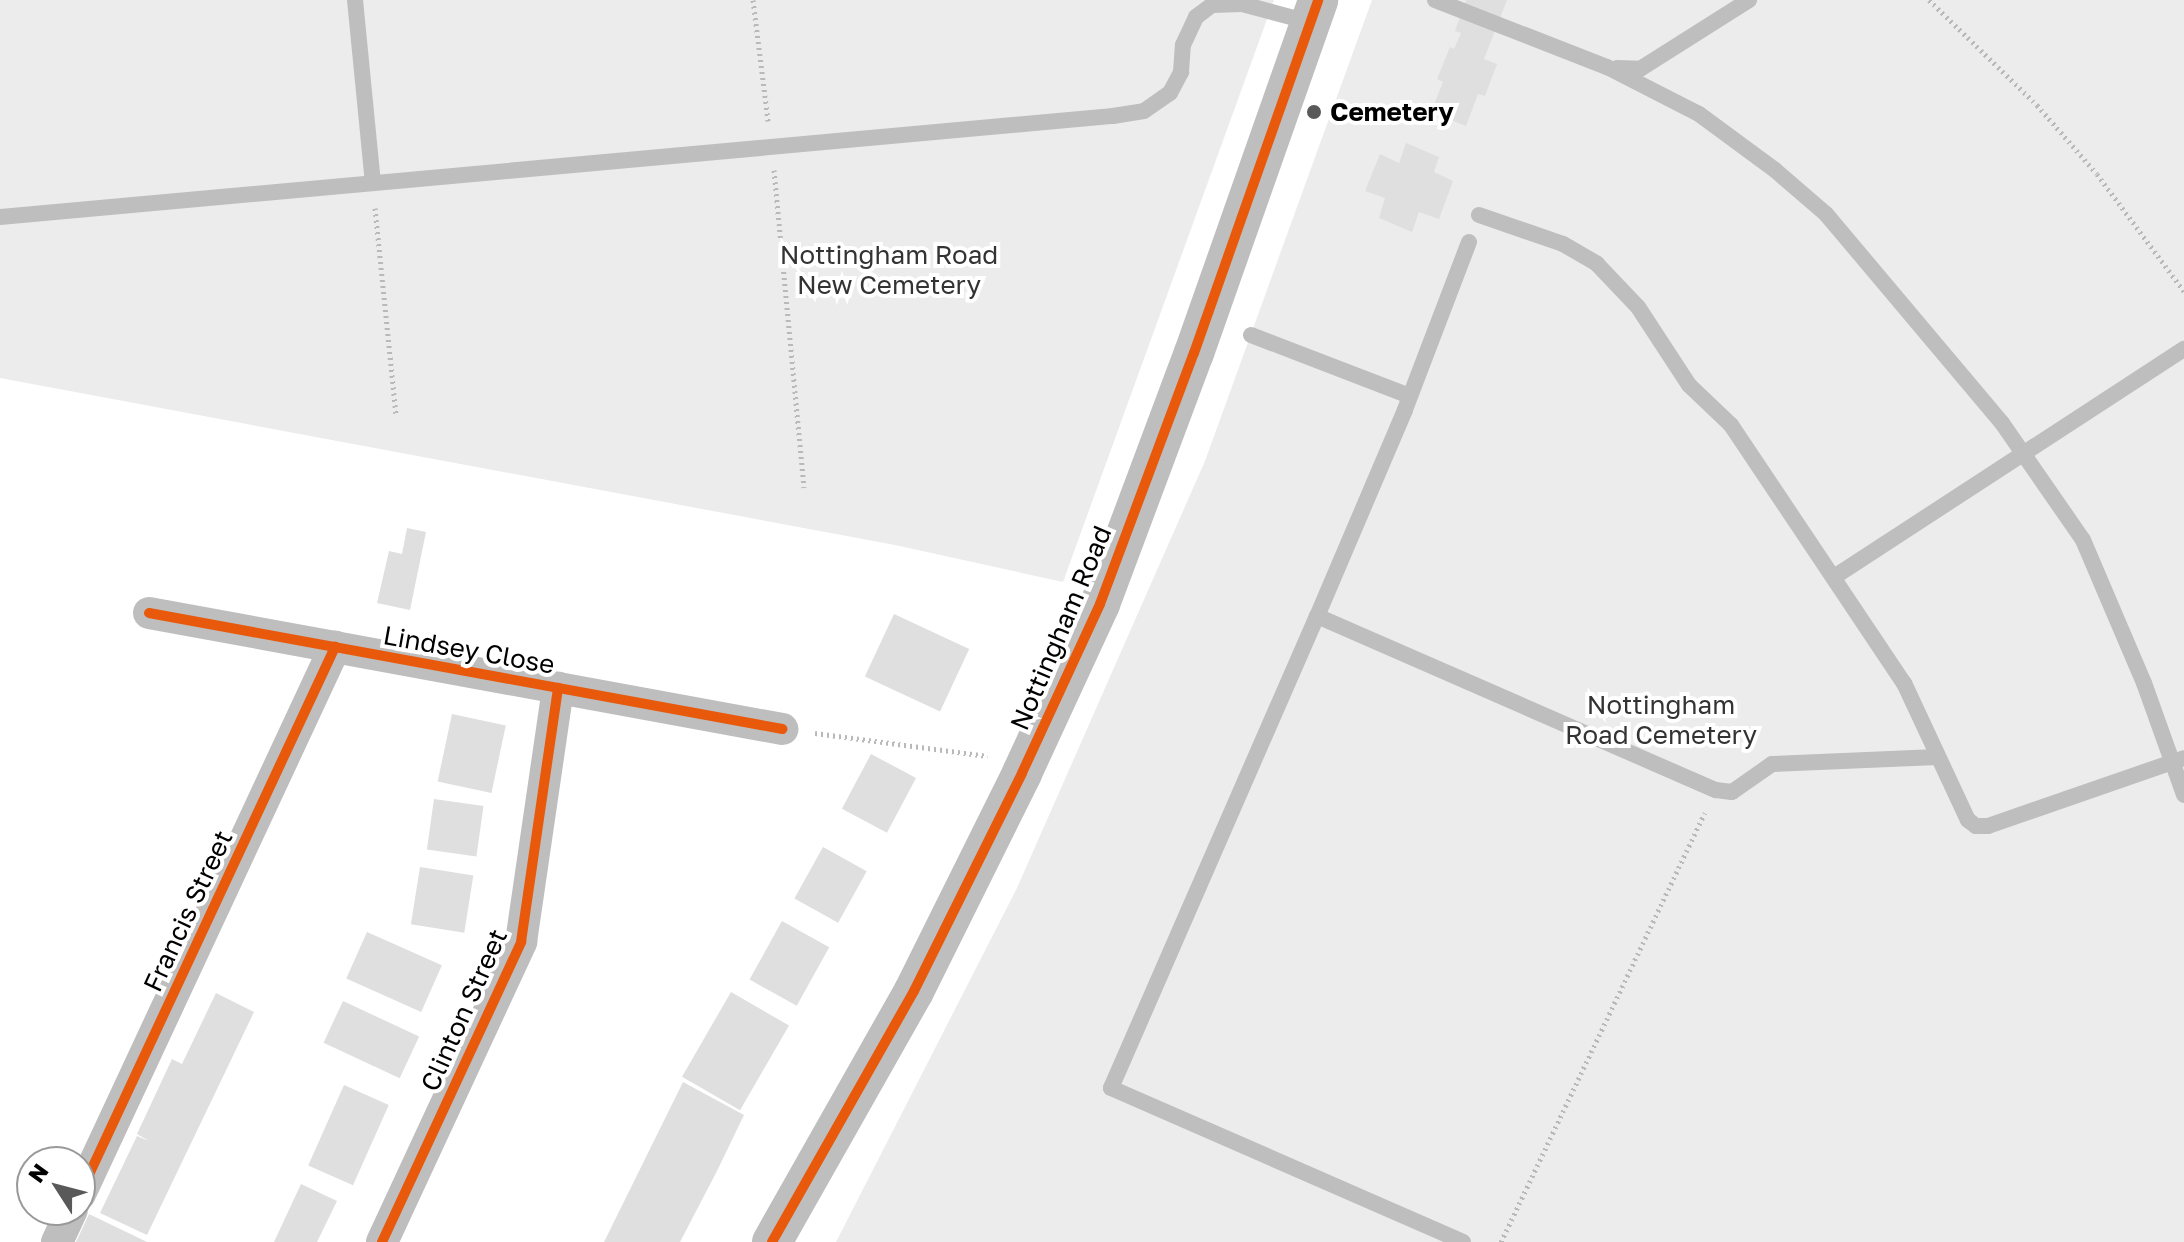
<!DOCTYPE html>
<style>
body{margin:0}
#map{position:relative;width:2184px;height:1242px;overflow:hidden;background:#fff;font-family:"Golos Text",sans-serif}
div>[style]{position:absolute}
.green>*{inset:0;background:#ececec}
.building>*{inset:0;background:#dfdfdf;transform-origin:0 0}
.path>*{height:5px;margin-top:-2.5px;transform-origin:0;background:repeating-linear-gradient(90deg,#b9b9b9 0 2px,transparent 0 6px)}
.service>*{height:16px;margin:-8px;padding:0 8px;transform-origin:8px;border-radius:8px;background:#bebebe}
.minor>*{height:32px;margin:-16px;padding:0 16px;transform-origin:16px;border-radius:16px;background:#bebebe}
.tertiary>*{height:40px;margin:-20px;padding:0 20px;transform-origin:20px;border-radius:20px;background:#bebebe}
.cycleway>*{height:10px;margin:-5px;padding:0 5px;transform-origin:5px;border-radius:5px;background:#e8590c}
.dots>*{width:22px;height:22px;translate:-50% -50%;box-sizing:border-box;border:4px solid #fff;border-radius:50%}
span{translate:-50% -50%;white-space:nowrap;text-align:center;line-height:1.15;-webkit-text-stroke:8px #fff;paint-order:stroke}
.poi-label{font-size:26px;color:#000;font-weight:700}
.left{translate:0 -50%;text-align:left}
.park-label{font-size:26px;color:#333}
.street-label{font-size:26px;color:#000}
.north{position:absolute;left:16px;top:1146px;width:80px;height:80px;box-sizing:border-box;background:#fff;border:2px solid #999;border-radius:50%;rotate:306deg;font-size:22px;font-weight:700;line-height:32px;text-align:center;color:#000}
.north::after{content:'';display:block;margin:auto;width:28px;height:36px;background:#595959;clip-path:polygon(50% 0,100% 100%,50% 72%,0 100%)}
</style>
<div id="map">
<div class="green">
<div style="clip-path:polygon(0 0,1274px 0,1063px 582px,895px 545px,0 378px)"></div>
<div style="clip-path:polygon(1372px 0,2184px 0,2184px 1242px,836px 1242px,1017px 888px,1205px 461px)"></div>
</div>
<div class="building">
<div style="clip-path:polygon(1466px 0,1507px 0,1484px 59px,1497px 64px,1485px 96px,1478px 94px,1466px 126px,1431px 112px,1443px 82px,1437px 79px,1450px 47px,1454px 49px,1461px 33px,1455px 31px)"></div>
<div style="clip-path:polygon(1406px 143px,1439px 157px,1434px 172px,1453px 181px,1439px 219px,1419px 212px,1412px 232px,1379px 218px,1385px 198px,1365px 191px,1380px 154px,1399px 163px)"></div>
<div style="clip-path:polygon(407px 528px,426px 532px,410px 610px,377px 603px,389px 551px,402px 554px)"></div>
<div style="left:894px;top:614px;width:83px;height:69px;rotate:25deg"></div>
<div style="left:452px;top:714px;width:55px;height:69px;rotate:12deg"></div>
<div style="left:871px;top:754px;width:51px;height:62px;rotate:28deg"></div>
<div style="left:434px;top:799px;width:50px;height:51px;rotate:8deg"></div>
<div style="left:823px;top:847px;width:50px;height:59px;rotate:29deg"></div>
<div style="left:420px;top:867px;width:54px;height:58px;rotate:9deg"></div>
<div style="left:782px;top:921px;width:54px;height:67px;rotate:29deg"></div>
<div style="left:367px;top:932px;width:82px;height:51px;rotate:24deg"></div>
<div style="left:731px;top:992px;width:67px;height:98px;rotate:30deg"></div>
<div style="clip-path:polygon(216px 993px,254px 1012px,147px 1235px,100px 1213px,137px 1136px,149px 1141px,137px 1134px,172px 1059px,182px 1064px)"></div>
<div style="left:343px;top:1001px;width:84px;height:46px;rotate:25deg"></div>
<div style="clip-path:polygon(683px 1082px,744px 1115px,717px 1171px,680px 1242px,604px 1242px)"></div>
<div style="left:344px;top:1085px;width:49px;height:88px;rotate:24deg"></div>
<div style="clip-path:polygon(301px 1184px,337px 1201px,317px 1242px,274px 1242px)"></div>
<div style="clip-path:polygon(89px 1214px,147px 1242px,76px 1242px)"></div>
</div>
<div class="path">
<div style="left:753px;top:0;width:122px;rotate:82.9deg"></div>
<div style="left:1929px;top:0;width:151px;rotate:44.2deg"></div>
<div style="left:2037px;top:105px;width:91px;rotate:49deg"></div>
<div style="left:2097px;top:174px;width:146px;rotate:53.4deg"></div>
<div style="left:774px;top:170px;width:319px;rotate:84.6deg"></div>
<div style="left:375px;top:208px;width:207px;rotate:84.2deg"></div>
<div style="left:815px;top:733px;width:174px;rotate:7.6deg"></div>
<div style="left:1501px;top:1242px;width:475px;rotate:-64.6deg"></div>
</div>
<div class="service">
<div style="left:355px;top:0;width:184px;rotate:84.4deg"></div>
<div style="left:1435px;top:0;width:185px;rotate:21.3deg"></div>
<div style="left:1607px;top:67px;width:103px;rotate:27.1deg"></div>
<div style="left:1699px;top:114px;width:94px;rotate:36.4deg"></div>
<div style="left:1775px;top:170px;width:67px;rotate:40.8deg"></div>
<div style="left:1826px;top:214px;width:273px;rotate:49.9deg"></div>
<div style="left:2002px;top:423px;width:142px;rotate:55.3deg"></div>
<div style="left:2083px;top:540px;width:155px;rotate:66.9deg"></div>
<div style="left:2144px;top:683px;width:119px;rotate:70.3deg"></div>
<div style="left:1617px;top:68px;width:23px;rotate:2deg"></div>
<div style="left:1640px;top:69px;width:129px;rotate:-32.3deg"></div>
<div style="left:1479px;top:215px;width:89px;rotate:19deg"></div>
<div style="left:1563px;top:244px;width:39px;rotate:30deg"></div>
<div style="left:1597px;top:264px;width:59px;rotate:46.4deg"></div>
<div style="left:1638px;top:307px;width:93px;rotate:56.8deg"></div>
<div style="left:1689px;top:385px;width:58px;rotate:43.6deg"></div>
<div style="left:1731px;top:425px;width:311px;rotate:56.2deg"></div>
<div style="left:1904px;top:683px;width:151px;rotate:65deg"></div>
<div style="left:1968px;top:820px;width:10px;rotate:37deg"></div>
<div style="left:1976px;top:826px;width:12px"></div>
<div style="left:1988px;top:826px;width:207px;rotate:-19.1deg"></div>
<div style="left:0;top:217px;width:1118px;rotate:-5.19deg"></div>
<div style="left:1113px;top:116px;width:31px;rotate:-9deg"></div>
<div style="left:1144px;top:111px;width:32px;rotate:-35deg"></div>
<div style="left:1170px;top:93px;width:24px;rotate:-62deg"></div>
<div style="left:1181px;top:72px;width:27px;rotate:-86deg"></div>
<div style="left:1183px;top:45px;width:31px;rotate:-65deg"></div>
<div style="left:1196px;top:17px;width:20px;rotate:-37deg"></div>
<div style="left:1212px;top:5px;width:30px;rotate:-2deg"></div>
<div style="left:1242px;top:4px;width:69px;rotate:15deg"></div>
<div style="left:1469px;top:242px;width:180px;rotate:110.9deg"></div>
<div style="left:1405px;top:410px;width:224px;rotate:113.1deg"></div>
<div style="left:1317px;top:616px;width:435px;rotate:23.6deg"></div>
<div style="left:1716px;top:790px;width:16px;rotate:7deg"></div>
<div style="left:1732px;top:792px;width:49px;rotate:-35deg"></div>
<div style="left:1772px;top:764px;width:165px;rotate:-2.4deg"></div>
<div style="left:1251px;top:335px;width:170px;rotate:21deg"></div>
<div style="left:1834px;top:577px;width:418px;rotate:-33.1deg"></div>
<div style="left:1317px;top:616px;width:515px;rotate:113.58deg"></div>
<div style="left:1111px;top:1088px;width:384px;rotate:23.6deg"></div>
</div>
<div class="minor">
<div style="left:149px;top:613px;width:644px;rotate:10.38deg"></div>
<div style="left:80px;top:1194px;width:604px;rotate:-65.01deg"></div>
<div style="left:57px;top:1242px;width:35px;rotate:-65deg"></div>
<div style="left:382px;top:1242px;width:331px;rotate:-65.1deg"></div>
<div style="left:521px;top:942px;width:257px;rotate:-81.7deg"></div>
</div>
<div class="tertiary">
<div style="left:772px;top:1242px;width:288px;rotate:-60.5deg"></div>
<div style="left:914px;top:991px;width:243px;rotate:-63.6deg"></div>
<div style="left:1022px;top:773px;width:186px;rotate:-65.2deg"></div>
<div style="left:1100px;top:604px;width:268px;rotate:-69.5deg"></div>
<div style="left:1194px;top:353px;width:374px;rotate:-70.6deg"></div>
</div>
<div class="cycleway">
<div style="left:149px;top:613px;width:644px;rotate:10.38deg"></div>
<div style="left:80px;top:1194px;width:604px;rotate:-65.01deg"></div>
<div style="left:382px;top:1242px;width:331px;rotate:-65.1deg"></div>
<div style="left:521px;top:942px;width:257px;rotate:-81.7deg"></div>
<div style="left:772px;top:1242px;width:288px;rotate:-60.5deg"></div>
<div style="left:914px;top:991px;width:243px;rotate:-63.6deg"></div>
<div style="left:1022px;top:773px;width:186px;rotate:-65.2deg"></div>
<div style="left:1100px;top:604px;width:268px;rotate:-69.5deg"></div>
<div style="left:1194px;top:353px;width:374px;rotate:-70.6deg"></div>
</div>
<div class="dots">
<div style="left:1314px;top:112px;background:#595959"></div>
</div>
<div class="poi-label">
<span class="left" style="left:1330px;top:112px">Cemetery</span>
</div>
<div class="park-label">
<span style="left:889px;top:270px">Nottingham Road<br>New Cemetery</span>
<span style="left:1661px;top:720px">Nottingham<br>Road Cemetery</span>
</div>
<div class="street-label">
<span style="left:1061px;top:628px;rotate:-67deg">Nottingham Road</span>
<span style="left:469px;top:650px;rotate:10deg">Lindsey Close</span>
<span style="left:188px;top:911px;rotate:-65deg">Francis Street</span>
<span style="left:464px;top:1010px;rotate:-66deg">Clinton Street</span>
</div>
<div class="north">N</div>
</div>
